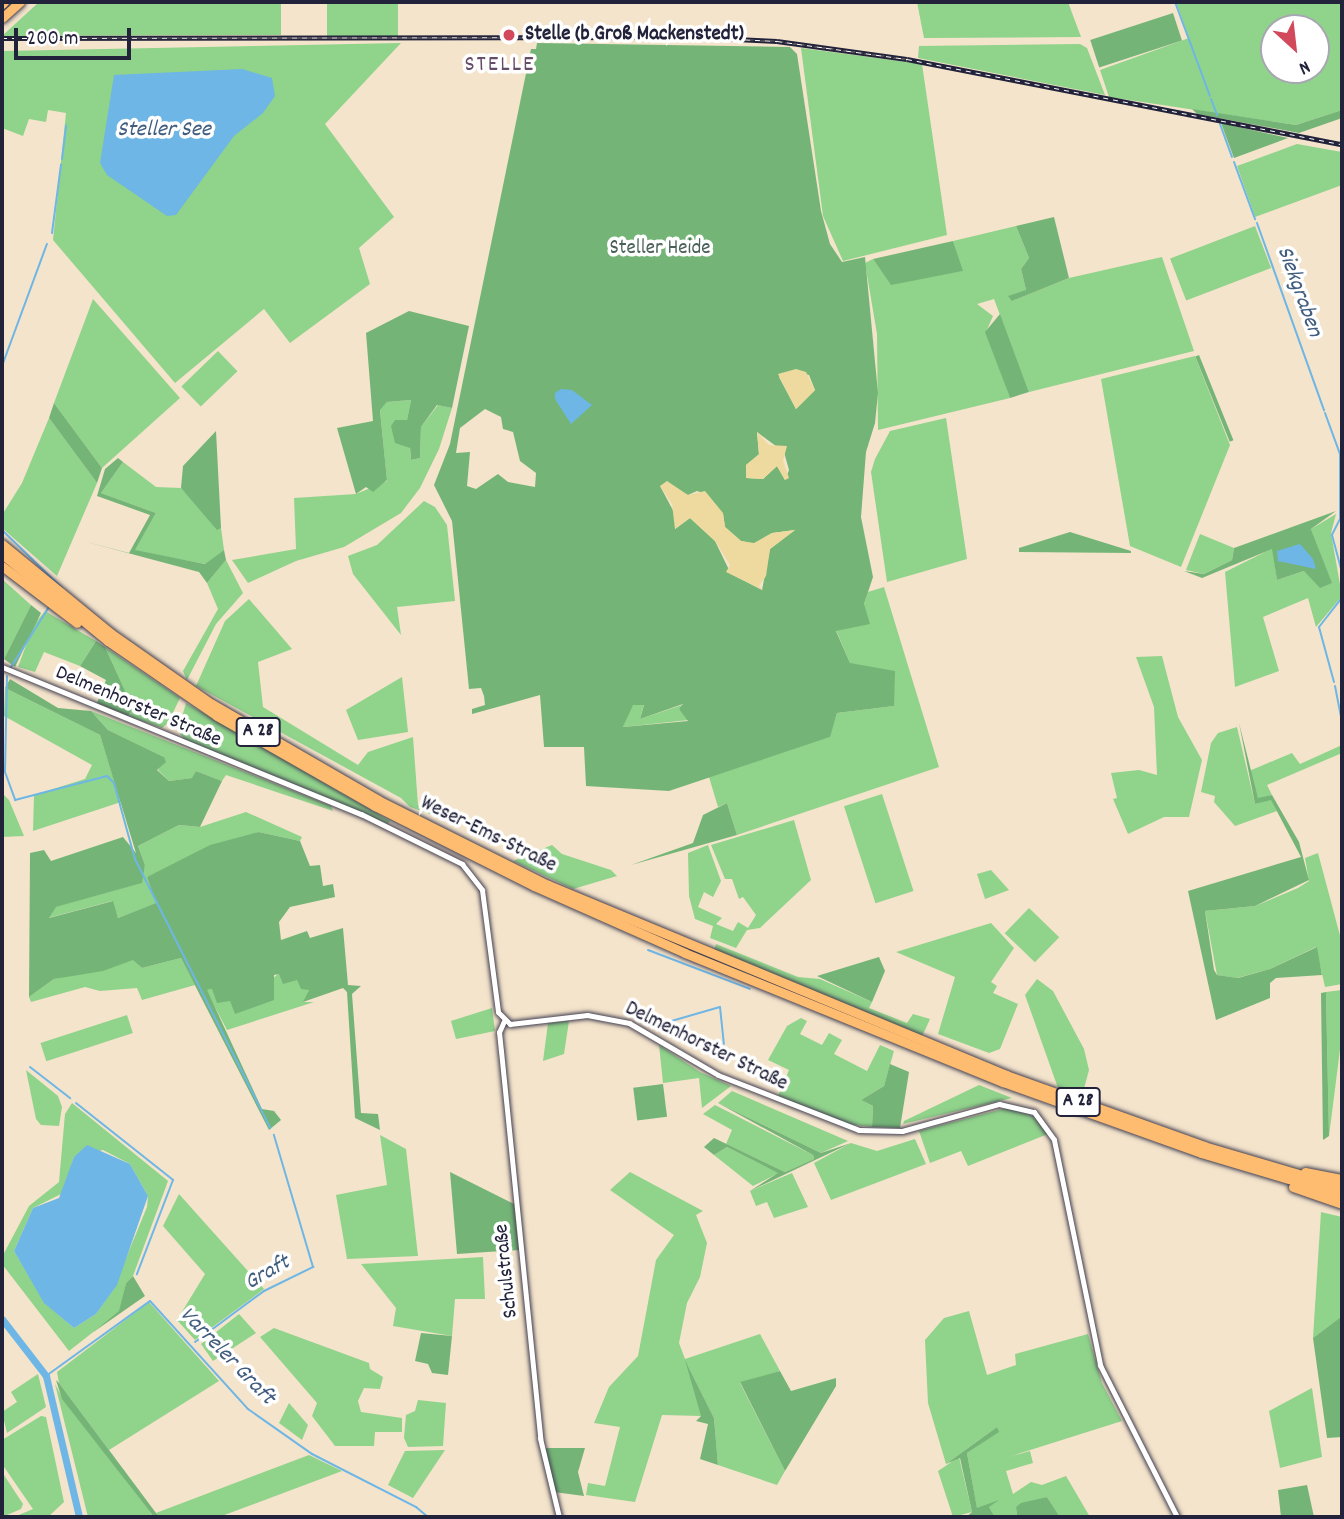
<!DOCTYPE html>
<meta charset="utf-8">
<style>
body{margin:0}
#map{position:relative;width:1344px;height:1519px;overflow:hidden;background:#f4e4cb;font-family:Dekko,sans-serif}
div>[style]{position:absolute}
.green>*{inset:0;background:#90d38b;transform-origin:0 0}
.forest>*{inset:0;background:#74b577;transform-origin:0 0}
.sand>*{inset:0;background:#eeda9e}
.water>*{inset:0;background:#6eb6e5}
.stream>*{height:2px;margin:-1px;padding:0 1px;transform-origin:1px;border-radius:1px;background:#6eb6e5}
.river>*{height:7px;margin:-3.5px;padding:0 3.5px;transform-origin:3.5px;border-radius:3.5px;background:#6eb6e5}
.roads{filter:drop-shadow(0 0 2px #423f51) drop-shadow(0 0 2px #423f51)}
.tertiary>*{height:5px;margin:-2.5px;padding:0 2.5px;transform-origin:2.5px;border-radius:2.5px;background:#fff}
.motorway>*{height:9px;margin:-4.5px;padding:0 4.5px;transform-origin:4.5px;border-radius:4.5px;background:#febc70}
.rail>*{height:4.5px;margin-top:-2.25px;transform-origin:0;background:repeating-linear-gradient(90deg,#fff 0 5px,#22223b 0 10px);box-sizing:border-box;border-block:2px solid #22223b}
.dots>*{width:19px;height:19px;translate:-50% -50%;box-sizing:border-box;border:4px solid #fff;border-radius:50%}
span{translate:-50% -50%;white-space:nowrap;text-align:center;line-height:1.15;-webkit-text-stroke:7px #fff;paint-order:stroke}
.shield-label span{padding:2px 5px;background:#fff;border:2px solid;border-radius:5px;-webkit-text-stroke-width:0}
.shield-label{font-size:19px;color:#22223b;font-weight:700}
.poi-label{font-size:21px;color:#22223b;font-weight:700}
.left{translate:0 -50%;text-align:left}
.park-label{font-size:21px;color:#486057}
.street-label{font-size:21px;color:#22223b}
.neighbourhood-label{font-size:23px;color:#654c67;letter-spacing:2px}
.water-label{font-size:23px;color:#405d7f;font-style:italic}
.frame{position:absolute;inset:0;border:4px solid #22223b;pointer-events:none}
.north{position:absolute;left:1260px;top:14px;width:70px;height:70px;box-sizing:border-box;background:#fff;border:2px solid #a7a7b1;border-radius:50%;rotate:153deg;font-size:19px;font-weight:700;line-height:28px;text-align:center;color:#22223b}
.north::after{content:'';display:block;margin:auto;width:24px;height:32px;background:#d1495b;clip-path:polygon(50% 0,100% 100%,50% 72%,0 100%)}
.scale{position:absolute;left:14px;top:28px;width:117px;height:32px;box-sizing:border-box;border:4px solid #22223b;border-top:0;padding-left:9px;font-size:21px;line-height:24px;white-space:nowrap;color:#22223b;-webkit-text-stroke:5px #fff;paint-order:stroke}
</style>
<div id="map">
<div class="green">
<div style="clip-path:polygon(39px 2px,281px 2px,281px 35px,2px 36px)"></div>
<div style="left:327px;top:2px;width:71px;height:34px"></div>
<div style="clip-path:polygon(917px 2px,1068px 2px,1081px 37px,924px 38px)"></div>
<div style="clip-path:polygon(evenodd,1176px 2px,1342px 2px,1342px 110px,1296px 125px,1109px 97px,1100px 70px,1189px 38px,1176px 2px,1274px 28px,1316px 28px,1316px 70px,1274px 70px,1274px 28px)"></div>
<div style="clip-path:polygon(401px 43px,325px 124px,394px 217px,359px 248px,370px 284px,290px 343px,264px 309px,175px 383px,53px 240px,66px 113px,48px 110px,46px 122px,29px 119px,23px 136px,2px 128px,2px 51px)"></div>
<div style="clip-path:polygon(1080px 44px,1087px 48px,1105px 95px,918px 58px,919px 46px)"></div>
<div style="clip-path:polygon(801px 48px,922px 64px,947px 235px,843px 261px,823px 216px)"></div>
<div style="clip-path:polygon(1297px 144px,1342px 152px,1342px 185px,1255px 217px,1237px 166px)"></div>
<div style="clip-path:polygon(1016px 226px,1029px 258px,1021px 269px,1026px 290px,1012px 301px,1069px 278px,1162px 257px,1194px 351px,1029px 392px,994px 299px,977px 304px,993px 316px,986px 332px,1010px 398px,878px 430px,877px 334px,865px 263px,873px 259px,891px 284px,962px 271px,953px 241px)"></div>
<div style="left:1255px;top:226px;width:45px;height:91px;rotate:69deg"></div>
<div style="clip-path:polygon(93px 299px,180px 398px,102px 468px,54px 403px)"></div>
<div style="left:218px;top:351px;width:28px;height:51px;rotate:46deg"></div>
<div style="clip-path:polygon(1195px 356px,1230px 445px,1181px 567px,1130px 546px,1101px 379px)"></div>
<div style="clip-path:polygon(411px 400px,407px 420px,411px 460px,420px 458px,421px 427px,438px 405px,452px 408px,439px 449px,420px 488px,401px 513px,344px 547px,296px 561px,248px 583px,232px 560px,296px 549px,294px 498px,356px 494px,387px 481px,380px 409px,387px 402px)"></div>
<div style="clip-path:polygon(49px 418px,97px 483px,57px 576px,2px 528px,2px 515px,22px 483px)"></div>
<div style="clip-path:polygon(946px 418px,967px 559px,887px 582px,871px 472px,875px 459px,890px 431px)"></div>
<div style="clip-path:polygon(123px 462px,156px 487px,181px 488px,221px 528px,224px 550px,206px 564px,134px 551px,156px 513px,101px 493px)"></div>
<div style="clip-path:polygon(424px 501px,435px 507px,447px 525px,455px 601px,397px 607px,401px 635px,353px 574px,348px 556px,377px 545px)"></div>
<div style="clip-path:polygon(1336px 514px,1331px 533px,1342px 596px,1316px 627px,1308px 598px,1263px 617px,1279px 671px,1235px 687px,1225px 572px,1273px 548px,1277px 580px,1304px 571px,1331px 582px,1311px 529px)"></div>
<div style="clip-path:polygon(1200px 534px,1234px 548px,1232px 560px,1204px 574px,1186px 570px)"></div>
<div style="clip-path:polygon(226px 560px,243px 593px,216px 624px,187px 680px,183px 671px,218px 609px,207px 583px)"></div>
<div style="clip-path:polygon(2px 579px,31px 605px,4px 659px,2px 658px)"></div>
<div style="clip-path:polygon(884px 587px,939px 767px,737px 835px,727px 803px,718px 807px,709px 777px,829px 737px,837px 713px,894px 706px,850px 663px,836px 630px,864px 604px,868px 592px)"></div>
<div style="clip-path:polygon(249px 599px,292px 649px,258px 662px,263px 707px,358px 765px,368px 752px,413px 737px,418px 805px,425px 809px,443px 807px,444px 819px,410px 807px,401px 798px,196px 686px,225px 621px)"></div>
<div style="clip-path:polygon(45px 611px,96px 641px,80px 666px,44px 652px,35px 672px,18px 667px,33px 626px)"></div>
<div style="clip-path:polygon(105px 647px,180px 698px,168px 723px,162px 728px,128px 716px,133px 708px)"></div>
<div style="clip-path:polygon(1162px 656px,1178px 717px,1202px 760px,1189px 817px,1164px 817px,1128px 834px,1113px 799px,1117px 798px,1111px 773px,1139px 770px,1157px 775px,1154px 707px,1136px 657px)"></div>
<div style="clip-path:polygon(402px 677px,408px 732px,358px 740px,346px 710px)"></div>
<div style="clip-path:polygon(5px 688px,100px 735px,121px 802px,33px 831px,34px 795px,85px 779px,92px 765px,4px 716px)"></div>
<div style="clip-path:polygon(186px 703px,390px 821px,388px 824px,184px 739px,178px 731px)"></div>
<div style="clip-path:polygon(644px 704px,640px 719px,685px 704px,679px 709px,689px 720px,623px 727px,632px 705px)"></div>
<div style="clip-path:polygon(91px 711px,331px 806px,333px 811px,226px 775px,222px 781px,196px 771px,193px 778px,169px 781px,158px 770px,164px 757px,108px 730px)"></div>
<div style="clip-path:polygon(1237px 727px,1255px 804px,1271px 799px,1277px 811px,1235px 826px,1214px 802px,1215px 796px,1201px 792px,1211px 743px,1218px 733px)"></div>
<div style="clip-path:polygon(1342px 745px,1342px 753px,1267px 785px,1272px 795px,1258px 799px,1249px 771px,1292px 753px,1300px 764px)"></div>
<div style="clip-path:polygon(2px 793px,9px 800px,24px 836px,2px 837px)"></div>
<div style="left:882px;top:794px;width:102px;height:40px;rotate:72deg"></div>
<div style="clip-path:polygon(246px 812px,302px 837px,300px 841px,259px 832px,147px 877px,157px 903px,118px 918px,112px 901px,48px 918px,55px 907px,141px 883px,145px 865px,138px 846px,179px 825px,200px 827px)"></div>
<div style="clip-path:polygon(794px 820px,811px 880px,760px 928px,747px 930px,736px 948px,710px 938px,713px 926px,695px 919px,689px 896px,688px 853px,708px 845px,721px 881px,713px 897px,704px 892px,698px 907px,722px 918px,716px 924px,733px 931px,738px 922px,748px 928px,756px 915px,743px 897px,739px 899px,732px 879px,725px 879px,711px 845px)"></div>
<div style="clip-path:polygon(552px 845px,562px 854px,611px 870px,617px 876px,573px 889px,513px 861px)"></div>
<div style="clip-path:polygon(1318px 853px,1342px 943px,1342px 984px,1325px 987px,1316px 947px,1270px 969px,1237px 978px,1217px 975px,1205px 911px,1255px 906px,1298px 888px,1309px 881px,1305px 858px)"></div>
<div style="clip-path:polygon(991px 870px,1009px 890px,985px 899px,977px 874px)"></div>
<div style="left:1029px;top:908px;width:42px;height:35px;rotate:44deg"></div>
<div style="clip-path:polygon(991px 923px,1014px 948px,991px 982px,997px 986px,993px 993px,1018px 1004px,1000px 1049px,989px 1053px,938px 1034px,955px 977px,896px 952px)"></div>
<div style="clip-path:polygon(716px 944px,798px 977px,820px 979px,872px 1002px,869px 1008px,907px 1023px,913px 1014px,930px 1019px,926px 1028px,922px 1036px,714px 951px)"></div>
<div style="clip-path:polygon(181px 958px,195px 985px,142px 1000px,137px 988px,100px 991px,85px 987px,31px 1002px,29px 997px,54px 979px,133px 959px,142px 968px)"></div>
<div style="clip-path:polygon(279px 973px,297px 979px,309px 990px,304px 1002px,314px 1002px,227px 1030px,206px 990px,212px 989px,230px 1000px,235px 1013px)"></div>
<div style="clip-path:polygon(1037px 979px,1053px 991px,1084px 1049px,1089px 1070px,1082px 1096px,1058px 1088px,1025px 995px)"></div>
<div style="clip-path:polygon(1342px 990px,1342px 1034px,1329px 1136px,1326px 992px)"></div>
<div style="clip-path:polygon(492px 1008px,495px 1031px,456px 1039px,451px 1021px)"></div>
<div style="left:127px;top:1015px;width:19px;height:91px;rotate:72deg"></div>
<div style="clip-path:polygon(801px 1018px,807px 1021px,800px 1034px,822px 1045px,829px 1033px,842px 1040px,834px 1054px,867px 1071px,880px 1045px,894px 1051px,884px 1086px,861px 1100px,873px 1106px,872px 1127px,846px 1124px,778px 1096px,789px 1070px,768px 1060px,787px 1026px)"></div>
<div style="clip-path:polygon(569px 1021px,564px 1054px,543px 1061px,548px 1023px)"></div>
<div style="clip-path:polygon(659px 1045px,700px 1072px,731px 1086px,702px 1108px,699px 1078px,663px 1083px)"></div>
<div style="clip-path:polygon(26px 1070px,58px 1096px,62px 1107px,59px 1126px,41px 1125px,36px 1119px)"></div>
<div style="clip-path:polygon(979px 1085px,1012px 1098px,903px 1124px,904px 1121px)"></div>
<div style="clip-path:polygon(732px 1091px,848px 1141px,821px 1153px,718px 1103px)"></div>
<div style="clip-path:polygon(evenodd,72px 1103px,168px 1181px,133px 1276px,126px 1283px,120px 1311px,69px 1351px,2px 1264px,2px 1257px,29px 1206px,59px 1182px,65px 1114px,72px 1103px,103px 1150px,130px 1164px,148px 1196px,147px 1207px,113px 1290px,96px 1314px,74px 1328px,45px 1303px,14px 1251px,33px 1208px,63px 1193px,74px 1157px,103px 1150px)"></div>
<div style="clip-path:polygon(715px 1105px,813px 1155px,814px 1159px,785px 1172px,726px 1144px,732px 1130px,703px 1114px)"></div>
<div style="clip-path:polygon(1006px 1108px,1033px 1116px,1048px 1134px,968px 1166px,961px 1151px,930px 1163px,919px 1131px)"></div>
<div style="clip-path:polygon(380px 1135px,406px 1149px,418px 1256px,347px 1259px,336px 1195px,387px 1185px)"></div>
<div style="clip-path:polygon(915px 1139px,926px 1164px,831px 1200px,814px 1163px,851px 1143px,877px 1151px)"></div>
<div style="clip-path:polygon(727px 1147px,779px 1173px,753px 1186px,714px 1155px)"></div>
<div style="clip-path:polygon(630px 1172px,703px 1211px,696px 1215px,707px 1243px,700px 1277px,687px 1303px,679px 1343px,685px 1359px,760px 1334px,780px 1371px,740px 1383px,785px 1471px,777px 1485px,718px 1465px,714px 1418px,687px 1364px,702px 1416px,662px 1415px,635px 1502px,586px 1495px,588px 1483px,605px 1486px,620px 1427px,594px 1423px,609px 1387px,638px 1356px,656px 1260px,674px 1235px,610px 1190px)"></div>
<div style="clip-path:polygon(792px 1173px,808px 1207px,774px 1218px,767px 1202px,756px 1206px,750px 1191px)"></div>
<div style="clip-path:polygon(179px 1194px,264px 1289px,195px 1340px,177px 1320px,205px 1274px,163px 1226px)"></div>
<div style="clip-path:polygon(1321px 1212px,1342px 1217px,1342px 1316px,1313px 1338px)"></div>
<div style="clip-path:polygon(483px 1257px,485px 1299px,455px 1299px,452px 1336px,393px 1326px,396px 1308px,361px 1264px)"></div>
<div style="clip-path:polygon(149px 1302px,219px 1381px,109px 1450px,59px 1383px,57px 1372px)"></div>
<div style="clip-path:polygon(969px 1311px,987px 1375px,1016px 1365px,1015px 1354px,1088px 1334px,1102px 1383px,1122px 1421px,1005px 1458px,1030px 1451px,1033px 1463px,1006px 1471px,1013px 1494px,1031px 1482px,1042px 1485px,1066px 1476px,1090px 1517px,1060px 1517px,1047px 1497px,1016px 1507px,1017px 1517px,995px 1517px,989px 1507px,977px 1509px,967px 1453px,998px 1432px,997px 1427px,946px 1464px,928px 1403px,925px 1340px,944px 1318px)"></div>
<div style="clip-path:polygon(239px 1314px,256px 1333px,213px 1361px,201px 1344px)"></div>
<div style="clip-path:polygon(274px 1328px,369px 1363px,370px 1369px,383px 1377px,380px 1389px,364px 1388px,358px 1401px,361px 1412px,402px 1418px,402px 1432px,375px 1432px,374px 1446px,335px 1446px,312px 1416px,317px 1403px,260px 1337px)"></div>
<div style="clip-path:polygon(38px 1374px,46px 1407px,7px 1433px,2px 1412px,17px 1402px,11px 1392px)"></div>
<div style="clip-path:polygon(55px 1384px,63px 1399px,154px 1517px,88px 1517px)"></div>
<div style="clip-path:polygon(1312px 1388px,1322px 1457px,1280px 1468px,1269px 1411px)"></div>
<div style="clip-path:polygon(418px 1400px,446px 1403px,443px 1446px,408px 1447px,404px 1438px,406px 1415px,415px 1411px)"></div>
<div style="clip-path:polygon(289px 1403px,308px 1425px,302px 1440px,279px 1423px)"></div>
<div style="clip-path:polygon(41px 1416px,46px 1417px,64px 1502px,48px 1517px,14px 1517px,33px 1509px,2px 1464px,2px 1440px)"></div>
<div style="clip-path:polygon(445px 1450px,413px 1498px,388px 1485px,405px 1451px)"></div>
<div style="clip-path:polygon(309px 1455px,342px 1471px,219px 1517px,159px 1517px,156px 1513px)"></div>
<div style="clip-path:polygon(959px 1457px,972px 1512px,953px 1517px,938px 1471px)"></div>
<div style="clip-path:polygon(2px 1472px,23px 1504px,21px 1509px,2px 1517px)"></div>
</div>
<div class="forest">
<div style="left:1173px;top:13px;width:29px;height:87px;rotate:72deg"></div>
<div style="clip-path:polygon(evenodd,537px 43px,790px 47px,797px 54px,821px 211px,830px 244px,842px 262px,865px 257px,878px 393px,875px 423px,866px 452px,861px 517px,873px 577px,864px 604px,870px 624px,836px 631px,850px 663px,895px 671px,894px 706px,837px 713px,830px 737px,669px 791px,586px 786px,584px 747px,544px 747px,540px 695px,472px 714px,472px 709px,485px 705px,484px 696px,481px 688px,469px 689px,452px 521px,434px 485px,450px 444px,531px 49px,536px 49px,537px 43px,793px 372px,809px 375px,815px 390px,796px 409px,779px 377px,793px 372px,537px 43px,485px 409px,501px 417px,503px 429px,513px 432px,520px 461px,536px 473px,535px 487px,508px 482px,498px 474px,476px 489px,467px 486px,470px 452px,456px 453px,460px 428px,485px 409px,537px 43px,757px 432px,784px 452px,789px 470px,785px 480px,777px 466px,763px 479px,747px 478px,746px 465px,759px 455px,757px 432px,537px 43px,660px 486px,688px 495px,697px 491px,706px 494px,723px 514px,725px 527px,741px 541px,754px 544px,772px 533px,795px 530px,770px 549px,762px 590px,731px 574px,715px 541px,690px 518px,675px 529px,675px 514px,660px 486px,537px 43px,683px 704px,679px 709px,688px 721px,623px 727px,633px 705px,644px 705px,640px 719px,683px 704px)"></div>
<div style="clip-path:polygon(1192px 109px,1296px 125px,1342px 110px,1342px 118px,1299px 133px,1197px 114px)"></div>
<div style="clip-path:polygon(1221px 123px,1288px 138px,1234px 158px)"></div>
<div style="clip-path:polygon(1054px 217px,1069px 278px,1012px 301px,1008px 296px,1026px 290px,1021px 269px,1029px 258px,1016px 226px)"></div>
<div style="clip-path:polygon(953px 241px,963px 271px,891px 285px,873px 259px)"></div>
<div style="clip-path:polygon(409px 311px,469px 326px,452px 408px,437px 405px,421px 427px,420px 458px,411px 460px,410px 448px,395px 443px,391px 426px,395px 420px,407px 420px,411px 400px,387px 402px,380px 410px,387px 480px,373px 492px,366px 487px,356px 494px,337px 428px,373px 421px,366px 333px)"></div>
<div style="clip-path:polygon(1000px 314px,1029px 392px,1010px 398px,985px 332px)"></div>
<div style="left:1199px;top:355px;width:92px;height:4px;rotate:68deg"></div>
<div style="clip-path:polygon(54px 403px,102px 468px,97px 483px,49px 418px)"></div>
<div style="clip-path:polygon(216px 431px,221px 528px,217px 530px,181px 488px,183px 466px)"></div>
<div style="clip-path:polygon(118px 458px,123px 462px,101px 493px,156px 513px,135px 550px,205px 564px,224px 550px,226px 560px,207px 583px,199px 572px,79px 540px,129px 553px,150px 515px,97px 496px,105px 469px)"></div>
<div style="clip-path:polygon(1336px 511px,1311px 529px,1332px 583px,1320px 588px,1304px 571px,1277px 580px,1272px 549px,1202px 578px,1184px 571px,1204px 574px,1232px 560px,1234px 548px)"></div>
<div style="clip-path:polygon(1070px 532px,1131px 551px,1131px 553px,1019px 552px,1019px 548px)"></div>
<div style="clip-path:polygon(31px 605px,41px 613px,15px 667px,4px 659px)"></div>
<div style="clip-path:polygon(96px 641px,105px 647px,133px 708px,128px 716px,97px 703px,106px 680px,80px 666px)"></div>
<div style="clip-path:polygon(10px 679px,58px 708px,91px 711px,108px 730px,164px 757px,166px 762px,157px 770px,169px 781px,192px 778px,196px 771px,222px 781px,200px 827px,179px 825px,138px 846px,145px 865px,142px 883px,56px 907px,49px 918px,113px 901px,118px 918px,156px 903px,147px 877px,210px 845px,259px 832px,300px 841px,310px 866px,320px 865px,323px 886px,333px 884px,335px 897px,290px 907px,279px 922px,281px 940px,307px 931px,310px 938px,343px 928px,348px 985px,361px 986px,352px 994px,361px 1113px,378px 1114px,380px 1130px,355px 1118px,347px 992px,343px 988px,303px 1002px,309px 990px,301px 989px,297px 980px,283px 984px,279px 974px,274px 975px,274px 1000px,235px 1014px,230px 1001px,217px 1003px,212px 989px,207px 990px,262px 1109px,274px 1111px,281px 1120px,269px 1130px,181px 958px,142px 968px,133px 960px,103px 971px,54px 979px,29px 997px,30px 853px,44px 850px,51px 861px,123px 837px,136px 853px,100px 735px,5px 688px)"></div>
<div style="clip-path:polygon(1239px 723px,1258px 798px,1272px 795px,1299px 842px,1309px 880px,1255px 906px,1205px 911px,1214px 970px,1217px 975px,1238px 978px,1270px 969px,1317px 947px,1322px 975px,1276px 978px,1270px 983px,1270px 998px,1216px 1020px,1188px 891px,1301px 857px,1271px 800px,1255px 804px)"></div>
<div style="clip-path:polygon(727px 803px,737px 835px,631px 865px,693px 843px,703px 815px)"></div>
<div style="clip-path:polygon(879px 957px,885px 971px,872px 1002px,817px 976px)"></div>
<div style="clip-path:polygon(1326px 992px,1329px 1136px,1323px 1140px,1321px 993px)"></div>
<div style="clip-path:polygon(890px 1064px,909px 1072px,900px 1128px,872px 1127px,873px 1106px,861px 1100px,884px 1086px)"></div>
<div style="left:663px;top:1084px;width:33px;height:30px;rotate:83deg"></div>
<div style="clip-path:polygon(718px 1103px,821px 1153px,851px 1143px,750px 1191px,778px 1173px,727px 1147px,714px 1155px,704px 1147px,714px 1138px,785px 1172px,814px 1159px,813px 1155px)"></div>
<div style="clip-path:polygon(450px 1172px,514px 1204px,519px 1250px,457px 1254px)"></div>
<div style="clip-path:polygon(133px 1276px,145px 1296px,92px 1333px,119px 1311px,126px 1283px)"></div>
<div style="clip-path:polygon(1342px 1316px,1342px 1437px,1327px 1438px,1313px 1338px)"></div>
<div style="clip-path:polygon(421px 1333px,452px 1336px,448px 1375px,432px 1373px,428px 1364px,415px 1361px)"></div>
<div style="clip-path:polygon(685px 1360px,714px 1418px,718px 1465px,700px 1459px,708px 1424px,696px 1421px,701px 1416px)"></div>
<div style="clip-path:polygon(780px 1371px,791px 1391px,836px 1378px,836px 1386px,785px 1471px,740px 1382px)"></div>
<div style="clip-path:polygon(56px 1380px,59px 1383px,159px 1517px,154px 1517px,62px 1399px)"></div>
<div style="clip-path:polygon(997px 1427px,999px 1432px,967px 1453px,977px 1508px,999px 1500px,989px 1507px,995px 1517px,966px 1517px,972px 1512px,960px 1458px,946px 1464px)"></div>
<div style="clip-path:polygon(544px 1448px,585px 1448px,578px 1472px,584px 1496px,554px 1492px)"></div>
<div style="clip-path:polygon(1307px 1485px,1314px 1517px,1281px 1517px,1278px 1490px)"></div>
<div style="clip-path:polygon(1047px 1497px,1060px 1517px,1017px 1517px,1016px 1507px,1021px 1503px)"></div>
</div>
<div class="sand">
<div style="clip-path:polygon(796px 369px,806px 372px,815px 390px,796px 409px,778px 374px)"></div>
<div style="clip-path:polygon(757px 432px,769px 445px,787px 446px,783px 461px,789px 478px,785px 480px,777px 466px,763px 479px,746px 478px,746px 465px,759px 454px)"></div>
<div style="clip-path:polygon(667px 481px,688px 495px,705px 491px,723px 513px,725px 527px,741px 541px,754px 543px,772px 533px,795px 530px,770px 549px,766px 576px,759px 586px,763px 590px,726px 572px,730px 565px,715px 541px,690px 518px,675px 529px,672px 504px,660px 486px)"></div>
</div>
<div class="water">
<div style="clip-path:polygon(242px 69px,272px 78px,275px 96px,263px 113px,234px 136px,176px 215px,167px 216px,107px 175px,100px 163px,114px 75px)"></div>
<div style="clip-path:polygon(561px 389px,572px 390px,592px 405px,571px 424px,555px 399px,555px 393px)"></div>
<div style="clip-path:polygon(1300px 544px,1313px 559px,1316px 569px,1278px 561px,1277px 551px)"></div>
<div style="clip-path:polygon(87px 1145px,130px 1164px,148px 1196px,117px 1285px,96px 1314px,74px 1328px,44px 1303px,14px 1251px,33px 1208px,59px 1198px,74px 1157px)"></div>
</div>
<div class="stream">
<div style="left:1175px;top:2px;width:100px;rotate:69.6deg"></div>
<div style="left:1211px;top:99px;width:17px;rotate:69deg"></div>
<div style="left:1220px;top:124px;width:35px;rotate:70deg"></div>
<div style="left:62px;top:159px;width:34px;rotate:-83deg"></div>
<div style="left:1234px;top:162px;width:61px;rotate:69.8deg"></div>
<div style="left:1257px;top:223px;width:199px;rotate:70.3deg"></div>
<div style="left:52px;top:233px;width:69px;rotate:-82.5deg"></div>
<div style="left:2px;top:366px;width:130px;rotate:-69.8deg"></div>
<div style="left:1325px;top:413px;width:44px;rotate:69.9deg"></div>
<div style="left:1340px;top:454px;width:65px;rotate:90deg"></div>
<div style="left:1340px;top:519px;width:18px;rotate:117deg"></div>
<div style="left:1332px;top:535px;width:39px;rotate:75deg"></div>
<div style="left:2px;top:530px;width:83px;rotate:44deg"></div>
<div style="left:11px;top:667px;width:71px;rotate:-57.7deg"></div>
<div style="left:7px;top:676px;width:96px;rotate:91.2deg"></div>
<div style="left:5px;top:772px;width:30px;rotate:70deg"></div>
<div style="left:15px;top:800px;width:95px;rotate:-14.6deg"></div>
<div style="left:107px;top:776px;width:10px;rotate:45deg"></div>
<div style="left:114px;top:783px;width:79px;rotate:74.6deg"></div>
<div style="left:135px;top:859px;width:301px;rotate:63.3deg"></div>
<div style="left:1334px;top:682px;width:57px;rotate:-105.3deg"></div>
<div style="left:1319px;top:627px;width:37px;rotate:-52deg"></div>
<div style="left:1335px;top:686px;width:36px;rotate:79deg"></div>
<div style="left:648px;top:950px;width:109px;rotate:20.9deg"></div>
<div style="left:668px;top:1022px;width:54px;rotate:-16.1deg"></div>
<div style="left:720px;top:1007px;width:37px;rotate:84deg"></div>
<div style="left:30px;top:1067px;width:51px;rotate:37.8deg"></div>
<div style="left:76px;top:1103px;width:124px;rotate:38.4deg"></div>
<div style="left:173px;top:1180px;width:101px;rotate:111deg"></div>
<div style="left:195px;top:1342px;width:86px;rotate:-36.5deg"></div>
<div style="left:264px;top:1291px;width:55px;rotate:-26.1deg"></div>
<div style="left:313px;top:1267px;width:138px;rotate:-106.5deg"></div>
<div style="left:46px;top:1376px;width:128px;rotate:-35.8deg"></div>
<div style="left:150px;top:1301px;width:146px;rotate:47.8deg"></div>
<div style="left:248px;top:1409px;width:78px;rotate:35.1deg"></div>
<div style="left:312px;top:1454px;width:117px;rotate:27deg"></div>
<div style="left:416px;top:1507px;width:16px;rotate:40deg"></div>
</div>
<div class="river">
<div style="left:2px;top:1319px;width:72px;rotate:52.3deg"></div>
<div style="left:46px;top:1376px;width:145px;rotate:76.8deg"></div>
</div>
<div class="roads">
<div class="tertiary">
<div style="left:2px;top:667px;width:388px;rotate:22.3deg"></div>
<div style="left:361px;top:814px;width:113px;rotate:26.3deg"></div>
<div style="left:462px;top:864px;width:33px;rotate:52deg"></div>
<div style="left:482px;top:890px;width:123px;rotate:82.5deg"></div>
<div style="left:498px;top:1012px;width:17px;rotate:45deg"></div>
<div style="left:510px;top:1024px;width:78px;rotate:-6.7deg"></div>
<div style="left:587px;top:1015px;width:43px;rotate:10.8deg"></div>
<div style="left:629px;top:1023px;width:103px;rotate:30.3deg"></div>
<div style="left:718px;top:1075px;width:151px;rotate:21.3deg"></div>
<div style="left:859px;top:1130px;width:43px;rotate:1.3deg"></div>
<div style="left:902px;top:1131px;width:101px;rotate:-15.6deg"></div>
<div style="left:999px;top:1104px;width:36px;rotate:13deg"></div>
<div style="left:1034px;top:1112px;width:34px;rotate:54deg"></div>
<div style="left:1054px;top:1140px;width:230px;rotate:78.4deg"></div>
<div style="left:1100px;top:1365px;width:170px;rotate:63.1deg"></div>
<div style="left:504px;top:1021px;width:12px;rotate:114deg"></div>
<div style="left:499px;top:1032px;width:19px;rotate:84deg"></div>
<div style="left:501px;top:1051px;width:389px;rotate:84.2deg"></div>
<div style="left:540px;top:1438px;width:81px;rotate:76.5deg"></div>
</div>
<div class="motorway">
<div style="left:2px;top:4px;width:3px;rotate:-45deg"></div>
<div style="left:2px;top:18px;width:24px;rotate:-42deg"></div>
<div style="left:2px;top:544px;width:139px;rotate:39.4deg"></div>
<div style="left:109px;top:632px;width:126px;rotate:35deg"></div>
<div style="left:212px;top:704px;width:192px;rotate:30deg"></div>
<div style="left:378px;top:800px;width:190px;rotate:26.6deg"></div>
<div style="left:548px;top:885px;width:496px;rotate:22.5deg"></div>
<div style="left:1006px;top:1075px;width:210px;rotate:19.7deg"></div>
<div style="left:1204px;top:1146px;width:144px;rotate:16.5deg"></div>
<div style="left:2px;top:554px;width:137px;rotate:39.4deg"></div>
<div style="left:108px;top:641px;width:132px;rotate:34.5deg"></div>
<div style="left:217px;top:716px;width:182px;rotate:29.7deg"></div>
<div style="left:375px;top:806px;width:178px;rotate:26.7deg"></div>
<div style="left:534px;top:886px;width:165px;rotate:23.9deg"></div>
<div style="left:685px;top:953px;width:343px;rotate:22.1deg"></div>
<div style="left:1003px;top:1082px;width:210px;rotate:19.7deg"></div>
<div style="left:1201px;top:1153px;width:147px;rotate:16.6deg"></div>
<div style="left:2px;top:566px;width:94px;rotate:37.2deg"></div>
<div style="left:1305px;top:1172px;width:38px;rotate:11deg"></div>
<div style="left:1293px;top:1187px;width:52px;rotate:19.1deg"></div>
</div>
</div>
<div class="rail">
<div style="left:2px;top:38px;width:693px;rotate:-0.08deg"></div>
<div style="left:695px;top:37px;width:82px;rotate:2.8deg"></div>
<div style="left:777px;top:41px;width:131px;rotate:7.9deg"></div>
<div style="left:907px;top:59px;width:443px;rotate:11.1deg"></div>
</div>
<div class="dots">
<div style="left:509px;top:35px;background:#d1495b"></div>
</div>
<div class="shield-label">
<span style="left:258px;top:732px">A 28</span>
<span style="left:1078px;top:1102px">A 28</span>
</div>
<div class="poi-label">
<span class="left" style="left:525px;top:35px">Stelle (b Groß Mackenstedt)</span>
</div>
<div class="park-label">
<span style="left:660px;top:249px">Steller Heide</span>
</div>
<div class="street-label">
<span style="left:138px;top:707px;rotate:23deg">Delmenhorster Straße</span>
<span style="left:488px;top:835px;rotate:26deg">Weser-Ems-Straße</span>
<span style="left:706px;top:1047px;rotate:26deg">Delmenhorster Straße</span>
<span style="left:507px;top:1271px;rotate:-96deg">Schulstraße</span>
</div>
<div class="neighbourhood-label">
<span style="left:500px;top:66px">STELLE</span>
</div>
<div class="water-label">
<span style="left:164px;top:131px">Steller See</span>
<span style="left:1298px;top:292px;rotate:70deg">Siekgraben</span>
<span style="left:268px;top:1274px;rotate:-30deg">Graft</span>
<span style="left:226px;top:1357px;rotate:46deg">Varreler Graft</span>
</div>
<div class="frame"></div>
<div class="north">N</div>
<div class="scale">200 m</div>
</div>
